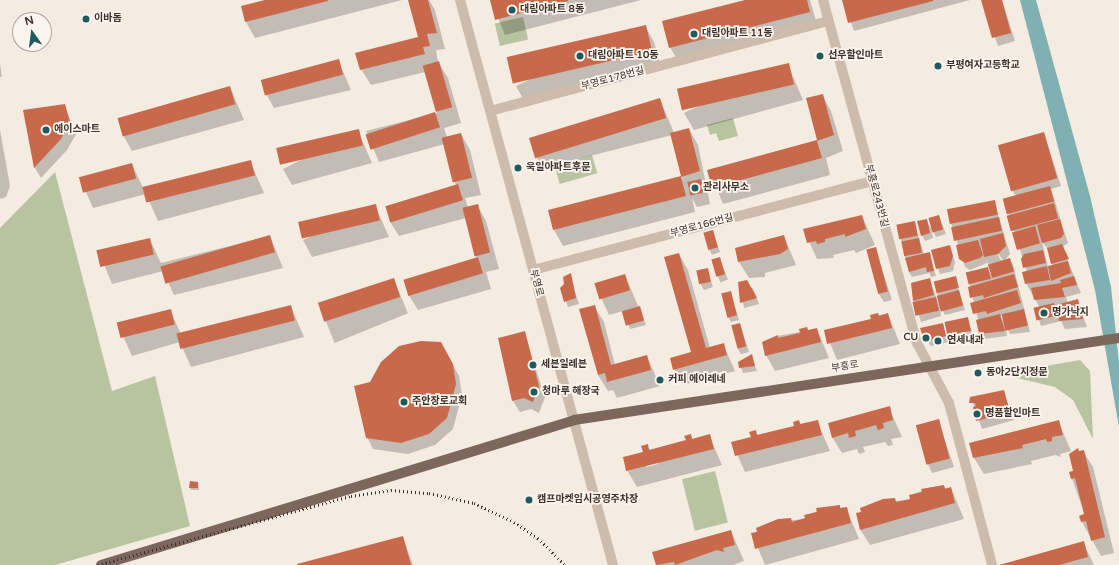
<!DOCTYPE html>
<meta charset="utf-8">
<style>
body{margin:0}
#map{position:relative;width:1119px;height:565px;overflow:hidden;background:#f4ebe1;font-family:"Varela Round","Noto Sans KR",sans-serif}
div>[style]{position:absolute}
.green>*{inset:0;background:#b8c4a0;transform-origin:0 0}
.water>*{inset:0;background:#7fb0b2}
.shadow>*{inset:0;background:#0003;transform-origin:0 0}
.building>*{inset:0;background:#c8694b;transform-origin:0 0}
.minor>*{height:10px;margin:-5px;padding:0 5px;transform-origin:5px;border-radius:5px;background:#cdbbac}
.major>*{height:10px;margin:-5px;padding:0 5px;transform-origin:5px;border-radius:5px;background:#7d675c}
.rail>*{height:3px;margin-top:-1.5px;transform-origin:0;background:repeating-linear-gradient(90deg,#3b302b 0 1px,transparent 0 4px)}
.dots>*{width:11px;height:11px;translate:-50% -50%;box-sizing:border-box;border:2px solid #fbf5ee;border-radius:50%}
span{translate:-50% -50%;white-space:nowrap;text-align:center;line-height:1.15;-webkit-text-stroke:3.5px #fbf5ee;paint-order:stroke}
.poi-label{font-size:10px;color:#3b302b;font-weight:700}
.left{translate:0 -50%;text-align:left}
.right{translate:-100% -50%;text-align:right}
.street-label{font-size:10px;color:#3b302b}
.north{position:absolute;left:12px;top:12px;width:40px;height:40px;box-sizing:border-box;background:#fbf5ee;border:1px solid #aea6a0;border-radius:50%;rotate:346deg;font-size:11px;font-weight:700;line-height:16px;text-align:center;color:#3b302b}
.north::after{content:'';display:block;margin:auto;width:14px;height:18px;background:#1f5a5e;clip-path:polygon(50% 0,100% 100%,50% 72%,0 100%)}
</style>
<div id="map">
<div class="green">
<div style="left:523px;top:17px;width:23px;height:29px;rotate:77deg"></div>
<div style="clip-path:polygon(733px 118px,738px 136px,719px 141px,716px 133px,710px 135px,707px 125px)"></div>
<div style="left:592px;top:155px;width:19px;height:39px;rotate:74deg"></div>
<div style="clip-path:polygon(55px 172px,112px 391px,155px 376px,190px 526px,55px 565px,0 565px,0 228px)"></div>
<div style="clip-path:polygon(1080px 360px,1090px 371px,1093px 439px,1073px 400px,1055px 387px,1000px 374px)"></div>
<div style="left:715px;top:471px;width:53px;height:34px;rotate:76deg"></div>
</div>
<div class="water">
<div style="clip-path:polygon(1020px 0,1036px 0,1090px 196px,1111px 287px,1119px 363px,1119px 427px,1095px 290px)"></div>
</div>
<div class="shadow">
<div style="clip-path:polygon(269px 0,402px 0,255px 38px,246px 22px)"></div>
<div style="clip-path:polygon(410px 0,429px 0,435px 10px,445px 49px,436px 50px,438px 62px,448px 78px,461px 123px,444px 128px,447px 137px,461px 134px,470px 150px,481px 195px,465px 198px,468px 208px,477px 205px,486px 221px,499px 269px,486px 272px,491px 289px,418px 310px,408px 294px,477px 258px,466px 218px,399px 236px,389px 220px,456px 186px,445px 144px,379px 162px,366px 131px,437px 113px,425px 72px,371px 85px,361px 69px,420px 38px)"></div>
<div style="clip-path:polygon(491px 0,641px 0,505px 35px)"></div>
<div style="clip-path:polygon(749px 0,810px 0,818px 28px,679px 63px,670px 47px)"></div>
<div style="clip-path:polygon(843px 0,970px 0,854px 31px)"></div>
<div style="clip-path:polygon(982px 0,1002px 0,1015px 41px,998px 46px)"></div>
<div style="clip-path:polygon(645px 26px,654px 42px,661px 67px,525px 102px,516px 86px)"></div>
<div style="clip-path:polygon(338px 60px,351px 90px,274px 108px,265px 92px)"></div>
<div style="clip-path:polygon(0 64px,2px 77px,0 77px)"></div>
<div style="clip-path:polygon(788px 65px,803px 100px,694px 130px,684px 113px)"></div>
<div style="clip-path:polygon(230px 87px,244px 120px,132px 151px,123px 135px,119px 118px)"></div>
<div style="clip-path:polygon(822px 95px,831px 111px,843px 151px,826px 158px,830px 175px,723px 204px,709px 170px,818px 141px,807px 99px)"></div>
<div style="clip-path:polygon(660px 99px,674px 133px,689px 129px,698px 145px,710px 204px,697px 207px,692px 198px,695px 212px,563px 246px,554px 230px,681px 177px,683px 180px,672px 135px,543px 168px,534px 152px)"></div>
<div style="clip-path:polygon(64px 105px,76px 134px,67px 150px,41px 178px,35px 168px,24px 111px)"></div>
<div style="clip-path:polygon(0 130px,10px 186px,6px 197px,0 199px)"></div>
<div style="clip-path:polygon(358px 131px,372px 163px,292px 185px,283px 169px)"></div>
<div style="clip-path:polygon(evenodd,1044px 133px,1061px 186px,1051px 189px,1068px 243px,1062px 247px,1081px 293px,1066px 297px,1068px 303px,1077px 300px,1087px 327px,1065px 329px,1061px 321px,1041px 326px,1035px 309px,1040px 308px,1026px 283px,1027px 272px,1004px 199px,1016px 196px,1012px 190px,1044px 133px,1042px 242px,1049px 250px,1053px 266px,1048px 267px,1042px 242px)"></div>
<div style="clip-path:polygon(250px 161px,264px 193px,158px 221px,146px 194px,93px 208px,80px 178px,132px 164px,144px 190px)"></div>
<div style="clip-path:polygon(evenodd,994px 201px,1010px 254px,1004px 261px,995px 250px,1002px 262px,1004px 262px,1010px 260px,1013px 265px,1030px 332px,1010px 334px,1005px 324px,1007px 336px,983px 339px,967px 274px,987px 268px,994px 280px,986px 259px,987px 263px,970px 270px,965px 267px,948px 213px,994px 201px,1003px 315px,1005px 322px,1004px 323px,1000px 316px,1003px 315px)"></div>
<div style="clip-path:polygon(375px 205px,389px 237px,312px 257px,303px 240px)"></div>
<div style="clip-path:polygon(862px 216px,875px 245px,856px 253px,854px 250px,833px 255px,834px 258px,817px 259px,804px 230px)"></div>
<div style="clip-path:polygon(939px 216px,946px 234px,936px 237px,931px 228px,933px 238px,925px 241px,922px 235px,926px 220px,931px 228px)"></div>
<div style="clip-path:polygon(914px 223px,924px 254px,929px 253px,936px 276px,931px 277px,929px 273px,912px 277px,909px 272px,898px 227px)"></div>
<div style="clip-path:polygon(712px 231px,720px 252px,712px 255px,709px 249px)"></div>
<div style="clip-path:polygon(270px 236px,283px 268px,174px 295px,163px 271px,112px 284px,99px 252px,150px 240px,161px 263px)"></div>
<div style="clip-path:polygon(784px 236px,796px 265px,765px 273px,765px 277px,749px 278px,739px 262px)"></div>
<div style="clip-path:polygon(949px 246px,955px 262px,953px 271px,940px 274px,932px 251px)"></div>
<div style="clip-path:polygon(875px 248px,892px 300px,884px 302px,879px 294px)"></div>
<div style="clip-path:polygon(679px 254px,688px 270px,710px 348px,723px 344px,735px 371px,683px 385px,674px 369px,692px 353px)"></div>
<div style="left:720px;top:259px;width:22px;height:8px;rotate:69deg"></div>
<div style="clip-path:polygon(707px 269px,713px 287px,704px 290px,701px 285px)"></div>
<div style="clip-path:polygon(570px 275px,579px 304px,568px 307px,561px 289px)"></div>
<div style="clip-path:polygon(625px 275px,646px 325px,630px 329px,623px 311px,609px 315px,595px 284px)"></div>
<div style="clip-path:polygon(955px 278px,965px 310px,945px 315px,940px 306px,941px 316px,921px 322px,914px 300px,929px 279px,940px 307px,937px 294px)"></div>
<div style="left:394px;top:279px;width:37px;height:79px;rotate:68deg"></div>
<div style="clip-path:polygon(739px 283px,753px 288px,759px 304px,744px 308px)"></div>
<div style="clip-path:polygon(730px 292px,739px 320px,731px 322px,728px 317px)"></div>
<div style="clip-path:polygon(594px 306px,604px 322px,615px 365px,647px 356px,660px 386px,617px 398px,613px 390px,608px 391px,598px 375px)"></div>
<div style="clip-path:polygon(291px 307px,304px 337px,191px 367px,180px 342px,132px 356px,118px 325px,170px 311px,182px 336px)"></div>
<div style="clip-path:polygon(888px 314px,900px 344px,837px 360px,825px 331px,872px 319px,871px 316px)"></div>
<div style="clip-path:polygon(967px 318px,974px 337px,953px 342px,950px 337px)"></div>
<div style="clip-path:polygon(740px 324px,749px 352px,741px 354px,738px 349px)"></div>
<div style="clip-path:polygon(942px 324px,948px 342px,931px 346px,924px 337px)"></div>
<div style="clip-path:polygon(817px 329px,829px 358px,775px 371px,766px 355px,777px 336px)"></div>
<div style="clip-path:polygon(524px 333px,545px 397px,539px 413px,531px 409px,520px 412px,513px 401px,499px 339px)"></div>
<div style="clip-path:polygon(447px 354px,459px 376px,462px 395px,453px 429px,435px 445px,408px 454px,373px 449px,367px 437px,371px 383px)"></div>
<div style="clip-path:polygon(751px 355px,757px 371px,743px 373px,739px 362px)"></div>
<div style="clip-path:polygon(1003px 391px,1014px 420px,982px 429px,971px 398px)"></div>
<div style="clip-path:polygon(889px 408px,902px 437px,891px 439px,893px 445px,888px 446px,885px 442px,863px 447px,865px 452px,859px 454px,857px 449px,842px 453px,832px 437px)"></div>
<div style="clip-path:polygon(938px 420px,954px 467px,932px 473px,928px 464px)"></div>
<div style="clip-path:polygon(799px 421px,801px 425px,817px 421px,830px 451px,745px 472px,732px 443px,752px 438px,755px 431px,758px 436px,795px 427px)"></div>
<div style="clip-path:polygon(1058px 421px,1071px 451px,1060px 454px,1061px 457px,1055px 455px,1031px 461px,1032px 464px,984px 474px,974px 458px)"></div>
<div style="clip-path:polygon(evenodd,709px 435px,722px 465px,637px 487px,627px 470px,647px 446px,650px 450px,687px 441px,691px 436px,693px 440px,709px 435px,658px 462px,658px 464px,647px 467px,646px 465px,658px 462px)"></div>
<div style="clip-path:polygon(1083px 451px,1093px 467px,1114px 553px,1101px 556px,1082px 522px,1085px 515px,1070px 473px,1074px 472px)"></div>
<div style="clip-path:polygon(198px 483px,199px 490px,191px 490px,190px 488px)"></div>
<div style="clip-path:polygon(931px 487px,951px 488px,964px 519px,870px 545px,860px 529px,875px 502px,911px 500px,910px 496px)"></div>
<div style="clip-path:polygon(827px 507px,846px 508px,859px 539px,765px 565px,752px 534px,771px 525px,770px 522px,806px 519px,805px 516px)"></div>
<div style="clip-path:polygon(731px 531px,744px 561px,733px 565px,657px 565px,654px 553px)"></div>
<div style="clip-path:polygon(403px 538px,413px 565px,299px 565px)"></div>
<div style="clip-path:polygon(1083px 542px,1094px 565px,1001px 565px)"></div>
</div>
<div class="building">
<div style="clip-path:polygon(265px 0,328px 0,328px 1px,245px 22px,241px 6px)"></div>
<div style="clip-path:polygon(408px 0,428px 0,437px 33px,427px 34px,430px 46px,423px 47px,425px 54px,360px 70px,355px 53px,418px 37px)"></div>
<div style="clip-path:polygon(490px 0,568px 0,568px 1px,495px 20px)"></div>
<div style="clip-path:polygon(745px 0,807px 0,810px 12px,669px 48px,662px 21px)"></div>
<div style="clip-path:polygon(842px 0,933px 0,933px 1px,848px 23px)"></div>
<div style="clip-path:polygon(981px 0,1002px 0,1011px 33px,992px 38px)"></div>
<div style="left:646px;top:25px;width:27px;height:143px;rotate:77deg"></div>
<div style="left:339px;top:59px;width:16px;height:81px;rotate:75deg"></div>
<div style="left:439px;top:61px;width:48px;height:17px;rotate:74deg"></div>
<div style="left:789px;top:63px;width:22px;height:115px;rotate:77deg"></div>
<div style="left:230px;top:86px;width:19px;height:117px;rotate:74deg"></div>
<div style="clip-path:polygon(823px 94px,834px 135px,817px 141px,822px 158px,712px 188px,707px 170px,817px 140px,806px 98px)"></div>
<div style="left:660px;top:98px;width:21px;height:137px;rotate:73deg"></div>
<div style="clip-path:polygon(65px 104px,70px 122px,61px 139px,34px 168px,23px 110px)"></div>
<div style="left:435px;top:112px;width:16px;height:73px;rotate:72deg"></div>
<div style="clip-path:polygon(689px 128px,700px 171px,681px 177px,686px 196px,553px 230px,548px 210px,681px 176px,670px 133px)"></div>
<div style="left:359px;top:129px;width:17px;height:85px;rotate:77deg"></div>
<div style="left:1044px;top:132px;width:48px;height:48px;rotate:74deg"></div>
<div style="left:461px;top:133px;width:46px;height:20px;rotate:76deg"></div>
<div style="left:251px;top:160px;width:16px;height:112px;rotate:76deg"></div>
<div style="left:132px;top:163px;width:16px;height:55px;rotate:75deg"></div>
<div style="left:701px;top:179px;width:14px;height:14px;rotate:78deg"></div>
<div style="left:458px;top:184px;width:17px;height:76px;rotate:73deg"></div>
<div style="left:1050px;top:186px;width:16px;height:49px;rotate:75deg"></div>
<div style="left:995px;top:200px;width:15px;height:49px;rotate:79deg"></div>
<div style="left:1054px;top:203px;width:16px;height:49px;rotate:75deg"></div>
<div style="left:376px;top:204px;width:17px;height:80px;rotate:77deg"></div>
<div style="left:478px;top:204px;width:50px;height:16px;rotate:76deg"></div>
<div style="clip-path:polygon(862px 215px,866px 229px,845px 237px,845px 234px,825px 239px,825px 242px,817px 244px,816px 241px,807px 243px,803px 229px)"></div>
<div style="left:939px;top:215px;width:15px;height:11px;rotate:74deg"></div>
<div style="left:999px;top:217px;width:14px;height:49px;rotate:78deg"></div>
<div style="clip-path:polygon(927px 219px,930px 233px,921px 236px,917px 221px)"></div>
<div style="clip-path:polygon(1060px 219px,1064px 234px,1061px 238px,1042px 243px,1037px 225px)"></div>
<div style="left:915px;top:221px;width:15px;height:19px;rotate:79deg"></div>
<div style="left:1035px;top:226px;width:18px;height:24px;rotate:74deg"></div>
<div style="left:713px;top:230px;width:18px;height:10px;rotate:74deg"></div>
<div style="clip-path:polygon(1003px 233px,1006px 246px,998px 254px,984px 257px,980px 239px)"></div>
<div style="left:270px;top:235px;width:18px;height:114px;rotate:74deg"></div>
<div style="clip-path:polygon(784px 235px,788px 249px,780px 254px,738px 262px,735px 248px)"></div>
<div style="left:150px;top:238px;width:17px;height:55px;rotate:77deg"></div>
<div style="left:919px;top:238px;width:15px;height:18px;rotate:79deg"></div>
<div style="clip-path:polygon(978px 240px,983px 255px,980px 258px,965px 263px,959px 259px,956px 245px)"></div>
<div style="clip-path:polygon(1062px 244px,1069px 259px,1051px 264px,1047px 248px)"></div>
<div style="clip-path:polygon(950px 245px,953px 256px,950px 266px,936px 269px,931px 250px)"></div>
<div style="left:876px;top:247px;width:46px;height:10px;rotate:75deg"></div>
<div style="clip-path:polygon(1043px 250px,1046px 263px,1023px 268px,1021px 259px,1024px 254px)"></div>
<div style="clip-path:polygon(930px 252px,934px 271px,927px 272px,926px 267px,909px 272px,905px 258px)"></div>
<div style="clip-path:polygon(679px 253px,706px 348px,724px 343px,727px 355px,673px 370px,670px 358px,691px 352px,664px 257px)"></div>
<div style="left:478px;top:257px;width:17px;height:78px;rotate:73deg"></div>
<div style="left:720px;top:257px;width:18px;height:9px;rotate:74deg"></div>
<div style="left:1010px;top:258px;width:14px;height:23px;rotate:73deg"></div>
<div style="clip-path:polygon(1068px 261px,1071px 273px,1051px 281px,1048px 266px)"></div>
<div style="clip-path:polygon(1047px 266px,1050px 280px,1025px 284px,1022px 272px)"></div>
<div style="left:988px;top:267px;width:12px;height:23px;rotate:76deg"></div>
<div style="left:708px;top:268px;width:14px;height:12px;rotate:78deg"></div>
<div style="clip-path:polygon(571px 273px,576px 298px,564px 302px,560px 288px,564px 284px,563px 277px)"></div>
<div style="left:625px;top:274px;width:17px;height:32px;rotate:73deg"></div>
<div style="clip-path:polygon(1014px 274px,1018px 287px,984px 298px,983px 295px,970px 298px,968px 287px)"></div>
<div style="left:956px;top:276px;width:12px;height:23px;rotate:76deg"></div>
<div style="clip-path:polygon(1074px 276px,1077px 285px,1062px 288px,1065px 297px,1034px 300px,1031px 288px,1061px 283px,1060px 280px)"></div>
<div style="left:394px;top:278px;width:20px;height:80px;rotate:72deg"></div>
<div style="clip-path:polygon(930px 278px,934px 295px,913px 301px,911px 283px)"></div>
<div style="clip-path:polygon(747px 280px,757px 298px,740px 303px,738px 282px)"></div>
<div style="left:959px;top:290px;width:16px;height:23px;rotate:75deg"></div>
<div style="clip-path:polygon(1017px 290px,1021px 303px,987px 314px,986px 311px,973px 314px,970px 303px)"></div>
<div style="left:731px;top:291px;width:25px;height:10px;rotate:76deg"></div>
<div style="left:936px;top:297px;width:14px;height:24px;rotate:78deg"></div>
<div style="clip-path:polygon(1078px 299px,1083px 319px,1059px 321px,1056px 305px)"></div>
<div style="left:1054px;top:303px;width:13px;height:21px;rotate:77deg"></div>
<div style="left:291px;top:305px;width:16px;height:118px;rotate:76deg"></div>
<div style="clip-path:polygon(595px 305px,611px 365px,647px 355px,651px 370px,607px 382px,605px 373px,598px 375px,579px 309px)"></div>
<div style="left:640px;top:306px;width:15px;height:19px;rotate:74deg"></div>
<div style="left:171px;top:309px;width:16px;height:56px;rotate:76deg"></div>
<div style="left:1024px;top:309px;width:17px;height:23px;rotate:77deg"></div>
<div style="clip-path:polygon(878px 313px,879px 316px,888px 313px,892px 328px,827px 344px,824px 330px,871px 319px,870px 315px)"></div>
<div style="clip-path:polygon(1000px 314px,1005px 331px,979px 334px,976px 320px)"></div>
<div style="left:968px;top:317px;width:14px;height:24px;rotate:78deg"></div>
<div style="left:740px;top:323px;width:24px;height:9px;rotate:75deg"></div>
<div style="clip-path:polygon(943px 323px,946px 336px,927px 341px,923px 337px,920px 328px)"></div>
<div style="clip-path:polygon(807px 327px,808px 330px,817px 328px,821px 342px,765px 356px,762px 342px,778px 335px,778px 338px,800px 333px,799px 329px)"></div>
<div style="clip-path:polygon(525px 331px,539px 386px,533px 402px,524px 398px,512px 401px,498px 338px)"></div>
<div style="clip-path:polygon(421px 341px,441px 342px,453px 364px,456px 384px,447px 418px,429px 434px,401px 443px,366px 438px,354px 386px,370px 382px,381px 362px,399px 346px)"></div>
<div style="clip-path:polygon(752px 354px,755px 366px,739px 368px,738px 362px)"></div>
<div style="clip-path:polygon(1004px 390px,1010px 412px,976px 421px,973px 407px,976px 406px,975px 403px,969px 403px,970px 397px)"></div>
<div style="clip-path:polygon(890px 406px,893px 420px,883px 423px,884px 428px,878px 430px,876px 425px,855px 431px,856px 436px,849px 438px,848px 433px,832px 438px,828px 423px)"></div>
<div style="left:939px;top:419px;width:41px;height:24px;rotate:75deg"></div>
<div style="clip-path:polygon(799px 420px,800px 424px,818px 420px,822px 435px,735px 456px,731px 442px,751px 437px,749px 432px,756px 430px,757px 435px,794px 426px,793px 422px)"></div>
<div style="clip-path:polygon(1059px 420px,1063px 435px,1052px 437px,1052px 441px,1047px 442px,1046px 439px,1022px 445px,1023px 448px,973px 458px,969px 443px)"></div>
<div style="clip-path:polygon(691px 434px,692px 439px,710px 434px,714px 449px,626px 471px,623px 457px,643px 452px,641px 446px,648px 444px,649px 450px,686px 440px,684px 436px)"></div>
<div style="clip-path:polygon(1078px 448px,1079px 451px,1084px 450px,1105px 537px,1091px 541px,1086px 521px,1081px 522px,1079px 516px,1084px 514px,1075px 478px,1071px 479px,1069px 472px,1073px 471px,1069px 454px)"></div>
<div style="clip-path:polygon(190px 481px,198px 482px,198px 488px,189px 488px)"></div>
<div style="clip-path:polygon(944px 485px,945px 489px,951px 487px,955px 503px,860px 530px,856px 513px,861px 512px,860px 508px,883px 499px,895px 498px,896px 502px,910px 499px,909px 495px,922px 492px,921px 489px)"></div>
<div style="clip-path:polygon(840px 505px,840px 508px,847px 507px,851px 523px,755px 549px,751px 533px,757px 532px,756px 528px,778px 519px,791px 518px,792px 522px,805px 518px,804px 515px,817px 512px,816px 508px)"></div>
<div style="clip-path:polygon(731px 530px,735px 545px,723px 548px,724px 552px,717px 550px,675px 565px,674px 562px,656px 565px,652px 552px)"></div>
<div style="clip-path:polygon(403px 536px,411px 565px,297px 565px,297px 564px)"></div>
<div style="clip-path:polygon(1084px 541px,1088px 557px,1059px 565px,999px 565px)"></div>
</div>
<div class="minor">
<div style="left:460px;top:0;width:585px;rotate:74.85deg"></div>
<div style="left:823px;top:0;width:356px;rotate:74.7deg"></div>
<div style="left:917px;top:343px;width:68px;rotate:61.9deg"></div>
<div style="left:949px;top:403px;width:168px;rotate:75.1deg"></div>
<div style="left:490px;top:111px;width:350px;rotate:-14.9deg"></div>
<div style="left:533px;top:270px;width:350px;rotate:-14.7deg"></div>
</div>
<div class="major">
<div style="left:101px;top:565px;width:495px;rotate:-17deg"></div>
<div style="left:574px;top:420px;width:551px;rotate:-8.56deg"></div>
</div>
<div class="rail">
<div style="left:98px;top:565px;width:262px;rotate:-15.3deg"></div>
<div style="left:351px;top:496px;width:40px;rotate:-8.5deg"></div>
<div style="left:391px;top:490px;width:38px;rotate:5deg"></div>
<div style="left:429px;top:493px;width:46px;rotate:12.5deg"></div>
<div style="left:474px;top:503px;width:44px;rotate:25.4deg"></div>
<div style="left:514px;top:522px;width:29px;rotate:34deg"></div>
<div style="left:538px;top:538px;width:38px;rotate:45deg"></div>
</div>
<div class="dots">
<div style="left:512px;top:10px;background:#1f5a5e"></div>
<div style="left:86px;top:19px;background:#1f5a5e"></div>
<div style="left:694px;top:34px;background:#1f5a5e"></div>
<div style="left:580px;top:56px;background:#1f5a5e"></div>
<div style="left:820px;top:56px;background:#1f5a5e"></div>
<div style="left:938px;top:66px;background:#1f5a5e"></div>
<div style="left:46px;top:130px;background:#1f5a5e"></div>
<div style="left:518px;top:168px;background:#1f5a5e"></div>
<div style="left:695px;top:188px;background:#1f5a5e"></div>
<div style="left:1044px;top:313px;background:#1f5a5e"></div>
<div style="left:926px;top:338px;background:#1f5a5e"></div>
<div style="left:938px;top:341px;background:#1f5a5e"></div>
<div style="left:533px;top:365px;background:#1f5a5e"></div>
<div style="left:978px;top:373px;background:#1f5a5e"></div>
<div style="left:660px;top:380px;background:#1f5a5e"></div>
<div style="left:534px;top:392px;background:#1f5a5e"></div>
<div style="left:404px;top:402px;background:#1f5a5e"></div>
<div style="left:977px;top:414px;background:#1f5a5e"></div>
<div style="left:529px;top:500px;background:#1f5a5e"></div>
</div>
<div class="poi-label">
<span class="left" style="left:520px;top:10px">대림아파트 8동</span>
<span class="left" style="left:94px;top:19px">이바돔</span>
<span class="left" style="left:702px;top:34px">대림아파트 11동</span>
<span class="left" style="left:588px;top:56px">대림아파트 10동</span>
<span class="left" style="left:828px;top:56px">선우할인마트</span>
<span class="left" style="left:946px;top:66px">부평여자고등학교</span>
<span class="left" style="left:54px;top:130px">에이스마트</span>
<span class="left" style="left:526px;top:168px">욱일아파트후문</span>
<span class="left" style="left:703px;top:188px">관리사무소</span>
<span class="left" style="left:1052px;top:313px">명가낙지</span>
<span class="right" style="left:918px;top:338px">CU</span>
<span class="left" style="left:947px;top:341px">연세내과</span>
<span class="left" style="left:541px;top:365px">세븐일레븐</span>
<span class="left" style="left:986px;top:373px">동아2단지정문</span>
<span class="left" style="left:668px;top:380px">커피 에이레네</span>
<span class="left" style="left:542px;top:392px">청마루 해장국</span>
<span class="left" style="left:412px;top:402px">주안장로교회</span>
<span class="left" style="left:985px;top:414px">명품할인마트</span>
<span class="left" style="left:537px;top:500px">캠프마켓임시공영주차장</span>
</div>
<div class="street-label">
<span style="left:613px;top:79px;rotate:-15deg">부영로178번길</span>
<span style="left:876px;top:196px;rotate:75deg">부흥로243번길</span>
<span style="left:702px;top:226px;rotate:-15deg">부영로166번길</span>
<span style="left:536px;top:283px;rotate:75deg">부영로</span>
<span style="left:845px;top:367px;rotate:-9deg">부흥로</span>
</div>
<div class="north">N</div>
</div>
